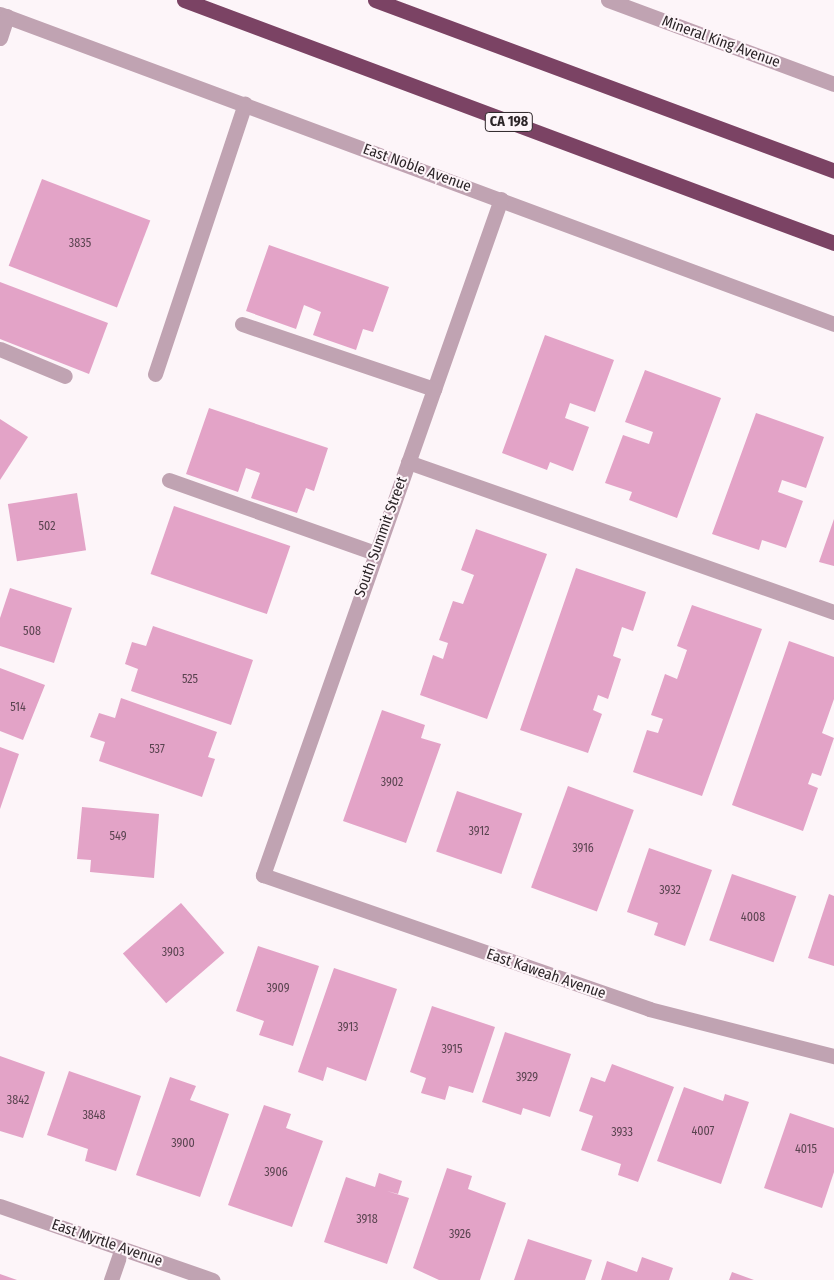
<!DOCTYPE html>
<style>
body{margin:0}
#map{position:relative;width:834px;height:1280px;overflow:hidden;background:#fdf5f9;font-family:"Fira Sans Condensed",sans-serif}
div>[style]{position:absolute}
.building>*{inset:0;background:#e3a3c7;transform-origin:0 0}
.minor>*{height:15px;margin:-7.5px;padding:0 7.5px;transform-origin:7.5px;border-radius:7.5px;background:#c0a3b2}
.highway>*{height:15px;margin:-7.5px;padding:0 7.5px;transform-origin:7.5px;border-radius:7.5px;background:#7b4364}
span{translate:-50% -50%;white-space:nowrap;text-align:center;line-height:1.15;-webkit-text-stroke:4px #fdf5f9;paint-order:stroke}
.number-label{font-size:12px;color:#5a4450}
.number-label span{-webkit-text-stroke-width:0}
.shield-label span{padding:1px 4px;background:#fdf5f9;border:1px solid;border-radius:4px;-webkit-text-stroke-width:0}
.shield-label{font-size:14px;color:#2c2528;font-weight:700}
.street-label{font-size:15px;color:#2c2528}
</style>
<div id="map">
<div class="building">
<div style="left:42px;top:179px;width:116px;height:93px;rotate:21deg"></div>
<div style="clip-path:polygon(269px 245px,389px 287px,373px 332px,363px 329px,356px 350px,313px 335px,321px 312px,304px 305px,296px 329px,246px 311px)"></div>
<div style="clip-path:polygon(0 282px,108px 323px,89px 374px,0 339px)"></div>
<div style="clip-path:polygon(545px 335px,614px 360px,595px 412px,570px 403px,565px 418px,589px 427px,573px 471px,550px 462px,547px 470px,502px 453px)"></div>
<div style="clip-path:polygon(645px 370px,721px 398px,677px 518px,629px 500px,632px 492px,605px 483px,623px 435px,649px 444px,653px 432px,625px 422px)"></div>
<div style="clip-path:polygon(209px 408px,328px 448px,314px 491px,306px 488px,297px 513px,251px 498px,260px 473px,246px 468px,238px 492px,186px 474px)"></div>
<div style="clip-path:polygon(756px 413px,824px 437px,806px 488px,782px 480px,778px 492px,803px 501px,786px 548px,762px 540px,759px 550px,712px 534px)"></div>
<div style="clip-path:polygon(0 419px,28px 437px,0 480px)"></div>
<div style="left:77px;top:493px;width:58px;height:70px;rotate:81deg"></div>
<div style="left:174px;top:506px;width:123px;height:72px;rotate:19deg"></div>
<div style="clip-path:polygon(834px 519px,834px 566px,819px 562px)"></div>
<div style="clip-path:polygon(476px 529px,547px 554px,487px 719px,420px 695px,433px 655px,443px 659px,448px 643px,439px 640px,453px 601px,463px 604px,474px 575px,461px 570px)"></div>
<div style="clip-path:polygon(576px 568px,646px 592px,633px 631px,622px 627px,613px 656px,621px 659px,608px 699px,598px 695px,593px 710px,602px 714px,588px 753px,520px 730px)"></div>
<div style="clip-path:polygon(10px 588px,72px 608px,54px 663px,0 646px,0 618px)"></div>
<div style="clip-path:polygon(692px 605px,762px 629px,702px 796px,633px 772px,647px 730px,658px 733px,663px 719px,651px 715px,665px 674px,677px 679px,687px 650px,677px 646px)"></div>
<div style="clip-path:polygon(153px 626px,253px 660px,231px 725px,131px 691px,138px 669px,125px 664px,132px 642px,146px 646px)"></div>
<div style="clip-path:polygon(789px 641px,834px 657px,834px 699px,822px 733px,834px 738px,821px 776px,812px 773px,808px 784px,818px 788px,803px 831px,732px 805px)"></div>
<div style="clip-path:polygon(0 668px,45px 685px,23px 740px,0 731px)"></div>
<div style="clip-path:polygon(121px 698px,217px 732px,208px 757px,215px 759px,202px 797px,99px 761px,105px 742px,90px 737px,99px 713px,115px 718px)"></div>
<div style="clip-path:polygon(382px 710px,425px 725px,421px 738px,441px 744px,406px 843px,343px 821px)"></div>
<div style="clip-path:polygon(0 747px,19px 754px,0 809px)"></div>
<div style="left:568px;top:786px;width:70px;height:108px;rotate:20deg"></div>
<div style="left:457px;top:791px;width:69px;height:64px;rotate:19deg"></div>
<div style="clip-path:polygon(82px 807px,159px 814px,154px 878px,90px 872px,91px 860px,77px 859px)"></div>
<div style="clip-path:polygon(649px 848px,712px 870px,685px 946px,654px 935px,658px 923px,627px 912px)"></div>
<div style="left:732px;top:874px;width:68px;height:70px;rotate:19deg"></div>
<div style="clip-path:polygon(829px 894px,834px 896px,834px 966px,808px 958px)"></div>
<div style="left:181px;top:903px;width:66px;height:77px;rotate:49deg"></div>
<div style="clip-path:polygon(258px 946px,319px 966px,293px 1046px,259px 1035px,264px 1021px,236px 1011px)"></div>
<div style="clip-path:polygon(334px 968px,397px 989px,366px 1081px,327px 1067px,323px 1081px,298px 1072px)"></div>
<div style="clip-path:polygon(432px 1006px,495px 1027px,473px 1093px,449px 1086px,445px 1100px,421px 1093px,426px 1078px,410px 1072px)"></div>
<div style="clip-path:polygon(505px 1032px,571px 1054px,550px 1117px,523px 1108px,521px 1115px,482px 1102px)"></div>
<div style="clip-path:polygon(0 1056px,45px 1072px,23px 1138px,0 1131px)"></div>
<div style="clip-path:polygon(612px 1064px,674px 1087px,638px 1182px,618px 1175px,621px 1164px,581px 1150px,593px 1116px,579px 1111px,591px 1077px,605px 1082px)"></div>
<div style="clip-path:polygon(69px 1071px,141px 1096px,116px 1171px,85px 1161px,88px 1149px,47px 1135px)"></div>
<div style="clip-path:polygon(170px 1077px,196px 1086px,190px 1100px,229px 1114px,200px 1197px,136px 1175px)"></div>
<div style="clip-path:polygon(684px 1087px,723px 1101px,725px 1094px,749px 1102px,721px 1184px,657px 1161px)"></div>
<div style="clip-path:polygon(264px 1105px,291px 1114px,286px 1128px,323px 1141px,292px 1227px,228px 1205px)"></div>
<div style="clip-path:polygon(790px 1113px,834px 1128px,834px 1172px,822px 1208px,764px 1188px)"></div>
<div style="clip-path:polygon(447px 1168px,472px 1176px,468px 1189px,506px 1203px,480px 1280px,439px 1280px,413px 1268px)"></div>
<div style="clip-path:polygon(379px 1173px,402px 1181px,398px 1194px,387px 1191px,409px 1198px,387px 1264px,324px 1242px,346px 1177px,375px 1187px)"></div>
<div style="clip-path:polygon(528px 1239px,592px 1260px,585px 1280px,514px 1280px)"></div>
<div style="clip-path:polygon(642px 1257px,673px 1268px,669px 1280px,601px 1280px,607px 1261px,637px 1272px)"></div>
<div style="clip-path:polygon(732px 1272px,754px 1280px,729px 1280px)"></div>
<div style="clip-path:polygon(0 1274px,17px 1280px,0 1280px)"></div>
</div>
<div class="minor">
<div style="left:608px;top:0;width:241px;rotate:20.4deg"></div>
<div style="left:0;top:14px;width:890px;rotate:20.39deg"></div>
<div style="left:0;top:38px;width:23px;rotate:-72deg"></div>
<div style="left:501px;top:199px;width:717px;rotate:109.4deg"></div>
<div style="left:263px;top:875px;width:409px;rotate:19.1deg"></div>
<div style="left:649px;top:1009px;width:191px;rotate:14.3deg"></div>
<div style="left:242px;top:324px;width:203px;rotate:18.7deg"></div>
<div style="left:0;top:349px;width:70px;rotate:22.6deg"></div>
<div style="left:155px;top:374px;width:285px;rotate:-71.6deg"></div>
<div style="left:408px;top:462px;width:452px;rotate:19.4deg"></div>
<div style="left:169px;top:480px;width:219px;rotate:19.5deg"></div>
<div style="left:0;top:1206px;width:225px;rotate:19.2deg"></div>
<div style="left:111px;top:1280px;width:34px;rotate:-71deg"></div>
</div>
<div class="highway">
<div style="left:184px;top:0;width:694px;rotate:20.5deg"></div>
<div style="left:375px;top:0;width:490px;rotate:20.4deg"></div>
</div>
<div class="number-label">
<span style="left:80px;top:244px">3835</span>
<span style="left:47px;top:527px">502</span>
<span style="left:32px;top:632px">508</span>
<span style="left:190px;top:680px">525</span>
<span style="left:18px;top:708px">514</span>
<span style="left:157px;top:750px">537</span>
<span style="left:392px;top:783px">3902</span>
<span style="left:479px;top:832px">3912</span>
<span style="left:118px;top:837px">549</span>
<span style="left:583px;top:849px">3916</span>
<span style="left:670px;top:891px">3932</span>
<span style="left:753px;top:918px">4008</span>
<span style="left:173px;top:953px">3903</span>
<span style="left:278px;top:989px">3909</span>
<span style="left:348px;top:1028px">3913</span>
<span style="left:452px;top:1050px">3915</span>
<span style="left:527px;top:1078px">3929</span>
<span style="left:18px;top:1101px">3842</span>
<span style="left:94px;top:1116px">3848</span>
<span style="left:703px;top:1132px">4007</span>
<span style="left:622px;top:1133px">3933</span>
<span style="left:183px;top:1144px">3900</span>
<span style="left:806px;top:1150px">4015</span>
<span style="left:276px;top:1173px">3906</span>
<span style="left:367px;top:1220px">3918</span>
<span style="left:460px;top:1235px">3926</span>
</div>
<div class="shield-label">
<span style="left:509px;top:122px">CA 198</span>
</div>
<div class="street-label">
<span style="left:721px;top:42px;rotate:20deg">Mineral King Avenue</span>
<span style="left:417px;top:168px;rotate:20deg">East Noble Avenue</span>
<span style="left:381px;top:537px;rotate:-70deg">South Summit Street</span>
<span style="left:546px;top:974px;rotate:19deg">East Kaweah Avenue</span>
<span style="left:107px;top:1243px;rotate:19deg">East Myrtle Avenue</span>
</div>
</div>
